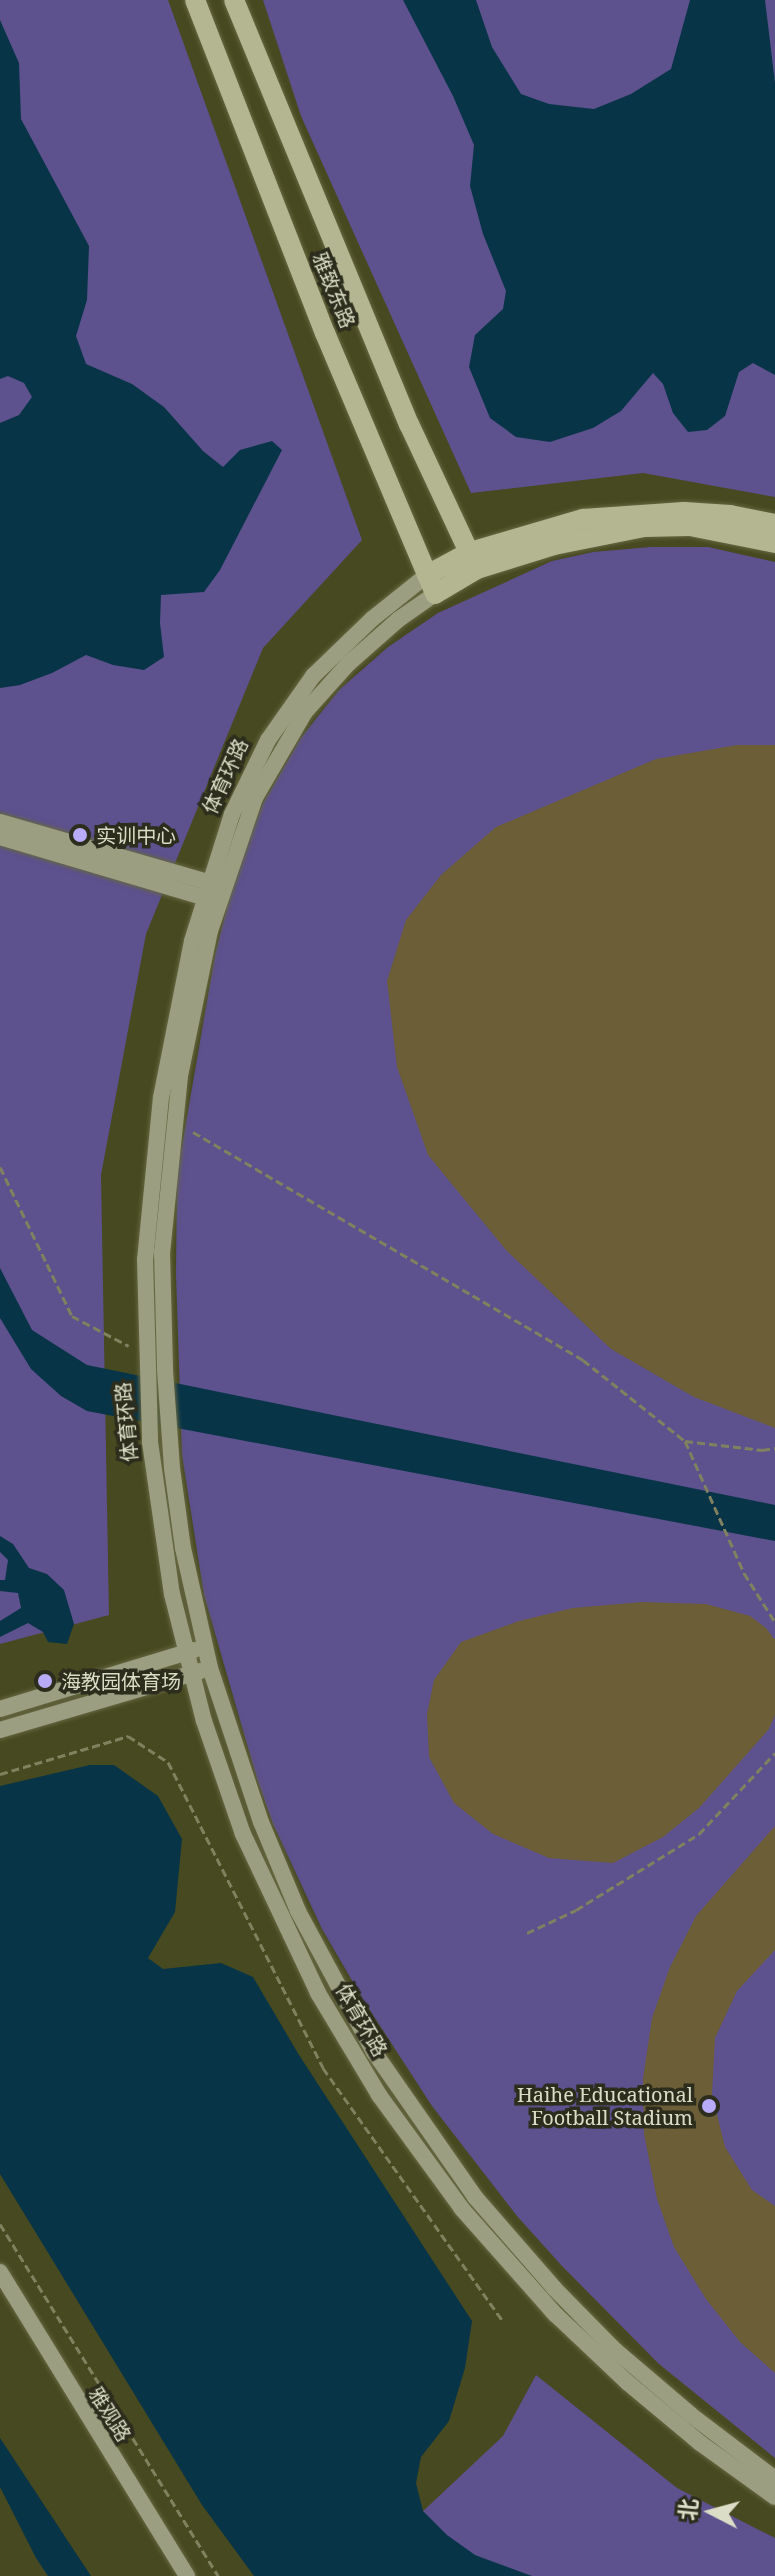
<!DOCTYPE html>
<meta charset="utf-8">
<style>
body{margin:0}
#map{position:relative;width:775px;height:2576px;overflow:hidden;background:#474920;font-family:"Noto Serif","Noto Sans SC",serif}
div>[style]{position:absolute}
.green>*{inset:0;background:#5d518e}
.water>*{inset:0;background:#083447}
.building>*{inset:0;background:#6c5e36}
.path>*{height:3px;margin-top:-1.5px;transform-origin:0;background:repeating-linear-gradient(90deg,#7f815f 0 8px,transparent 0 12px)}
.roads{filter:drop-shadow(0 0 2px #656741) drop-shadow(0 0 2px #656741)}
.secondary>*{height:16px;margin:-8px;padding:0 8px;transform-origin:8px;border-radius:8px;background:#9c9e81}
.primary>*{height:20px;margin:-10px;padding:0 10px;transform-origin:10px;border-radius:10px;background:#b3b691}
.dots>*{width:22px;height:22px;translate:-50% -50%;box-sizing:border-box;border:4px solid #2c2d1c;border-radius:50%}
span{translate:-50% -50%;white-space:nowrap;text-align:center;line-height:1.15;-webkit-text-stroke:7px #2c2d1c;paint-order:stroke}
.street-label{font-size:20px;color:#dbddc6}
.poi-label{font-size:20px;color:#dbddc6}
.left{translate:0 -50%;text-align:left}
.right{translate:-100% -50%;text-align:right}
.north{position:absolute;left:671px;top:2472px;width:80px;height:80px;-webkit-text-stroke:6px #2c2d1c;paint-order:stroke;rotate:276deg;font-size:22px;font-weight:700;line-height:32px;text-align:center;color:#dbddc6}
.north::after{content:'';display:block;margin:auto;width:28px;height:36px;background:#dbddc6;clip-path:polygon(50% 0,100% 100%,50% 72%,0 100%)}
</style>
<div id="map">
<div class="green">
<div style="clip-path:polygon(0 0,168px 0,362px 540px,263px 648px,146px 934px,101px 1175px,109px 1615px,0 1644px)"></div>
<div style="clip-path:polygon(263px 0,775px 0,775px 497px,643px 473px,471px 493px,301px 116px)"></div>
<div style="clip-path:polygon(651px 547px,708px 547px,775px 562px,775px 2458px,659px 2364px,562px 2266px,517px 2216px,432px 2106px,364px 2001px,322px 1929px,273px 1824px,257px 1779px,204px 1595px,182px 1455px,176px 1275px,177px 1175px,215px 955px,235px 875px,263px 803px,300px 739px,339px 690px,388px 647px,438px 613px,552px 561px,593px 552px)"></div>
<div style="clip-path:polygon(536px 2375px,677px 2488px,775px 2538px,775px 2576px,354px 2576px,503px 2436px)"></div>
</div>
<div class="water">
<div style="clip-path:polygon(403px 0,476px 0,492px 47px,521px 94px,549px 104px,594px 109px,631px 94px,671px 69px,690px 0,765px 0,775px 83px,775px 375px,753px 363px,739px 372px,725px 416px,707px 430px,688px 432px,673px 413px,663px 384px,653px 373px,621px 411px,593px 428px,550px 442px,516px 437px,490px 418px,469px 367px,475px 335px,503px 309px,506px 291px,483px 234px,470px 186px,474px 145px,453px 96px)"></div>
<div style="clip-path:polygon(0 20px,19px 63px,21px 119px,89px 246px,87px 300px,76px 336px,86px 364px,132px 384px,164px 407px,203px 451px,223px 467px,240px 450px,272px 441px,282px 450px,220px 570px,204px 592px,161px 595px,160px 623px,164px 657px,144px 670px,113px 665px,86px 655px,52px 673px,20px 685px,0 688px,0 423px,19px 415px,32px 397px,24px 383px,8px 376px,0 379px)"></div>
<div style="clip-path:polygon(0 1268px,32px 1330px,87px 1365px,775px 1505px,775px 1541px,87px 1411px,61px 1396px,31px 1369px,0 1318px)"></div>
<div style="clip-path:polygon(0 1536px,13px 1544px,29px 1568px,47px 1574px,64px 1590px,74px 1624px,67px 1644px,48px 1642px,43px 1632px,28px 1623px,0 1637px,0 1621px,21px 1608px,18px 1593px,0 1591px,0 1580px,5px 1580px,8px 1560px,0 1552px)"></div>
<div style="clip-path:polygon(90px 1765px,114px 1765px,158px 1796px,182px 1839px,175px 1912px,148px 1958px,163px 1969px,221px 1963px,253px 1977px,299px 2055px,472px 2321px,465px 2368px,449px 2421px,421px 2457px,416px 2483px,423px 2511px,447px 2535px,475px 2555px,532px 2576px,254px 2576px,202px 2505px,0 2174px,0 1786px)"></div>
<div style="clip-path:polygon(0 2438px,91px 2576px,48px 2576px,36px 2558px,0 2487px)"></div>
</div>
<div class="building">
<div style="clip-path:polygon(737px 745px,775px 745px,775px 1428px,694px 1397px,611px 1349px,506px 1250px,428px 1155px,397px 1067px,387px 981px,406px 920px,441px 875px,496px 827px,656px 759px)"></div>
<div style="clip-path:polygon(642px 1602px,706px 1604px,750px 1616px,766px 1628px,775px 1640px,775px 1715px,769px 1729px,699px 1808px,663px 1837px,613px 1863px,549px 1858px,493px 1834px,454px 1803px,429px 1757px,427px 1714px,434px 1680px,461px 1642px,519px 1621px,573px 1608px)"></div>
<div style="clip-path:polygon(775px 1826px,775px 1950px,737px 1991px,715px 2038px,712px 2094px,725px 2147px,752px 2190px,775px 2206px,775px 2373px,740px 2342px,706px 2299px,674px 2247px,657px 2199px,644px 2134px,643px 2079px,652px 2018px,670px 1967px,696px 1916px)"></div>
</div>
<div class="path">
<div style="left:193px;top:1132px;width:452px;rotate:30.3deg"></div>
<div style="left:583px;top:1360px;width:130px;rotate:38.5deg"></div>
<div style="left:685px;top:1441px;width:145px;rotate:65.9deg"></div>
<div style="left:744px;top:1573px;width:58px;rotate:57.7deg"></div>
<div style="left:0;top:1167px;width:165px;rotate:64.2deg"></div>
<div style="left:72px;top:1316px;width:64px;rotate:27.8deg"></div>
<div style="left:685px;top:1441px;width:78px;rotate:6.7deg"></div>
<div style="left:762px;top:1450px;width:13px;rotate:-9deg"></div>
<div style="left:0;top:1774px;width:134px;rotate:-16.5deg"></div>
<div style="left:128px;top:1736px;width:48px;rotate:33deg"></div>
<div style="left:168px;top:1762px;width:343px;rotate:63.1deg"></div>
<div style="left:323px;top:2068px;width:310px;rotate:54.6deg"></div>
<div style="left:527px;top:1933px;width:54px;rotate:-25.1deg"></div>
<div style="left:576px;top:1910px;width:145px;rotate:-31.7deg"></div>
<div style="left:699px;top:1834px;width:111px;rotate:-46.8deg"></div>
<div style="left:0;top:2224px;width:414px;rotate:58.2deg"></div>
</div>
<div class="roads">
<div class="secondary">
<div style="left:427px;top:575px;width:70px;rotate:141.3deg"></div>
<div style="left:372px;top:619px;width:82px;rotate:136deg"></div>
<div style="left:313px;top:676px;width:78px;rotate:125.1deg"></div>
<div style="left:268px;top:740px;width:82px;rotate:115.9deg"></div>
<div style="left:232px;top:814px;width:133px;rotate:107.5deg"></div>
<div style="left:192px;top:941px;width:159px;rotate:101.2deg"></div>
<div style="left:161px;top:1097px;width:163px;rotate:95.6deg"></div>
<div style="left:145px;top:1259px;width:183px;rotate:88.4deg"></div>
<div style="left:150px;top:1442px;width:154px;rotate:81.8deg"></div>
<div style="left:172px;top:1594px;width:131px;rotate:75.9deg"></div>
<div style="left:204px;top:1721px;width:120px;rotate:71deg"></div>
<div style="left:243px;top:1834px;width:176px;rotate:64.7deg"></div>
<div style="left:318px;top:1993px;width:119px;rotate:59.1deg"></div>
<div style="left:379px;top:2095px;width:141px;rotate:53.9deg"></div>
<div style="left:462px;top:2209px;width:140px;rotate:48.5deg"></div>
<div style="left:555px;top:2314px;width:99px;rotate:43.4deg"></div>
<div style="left:627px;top:2382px;width:95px;rotate:39.9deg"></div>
<div style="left:700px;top:2443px;width:92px;rotate:35.8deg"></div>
<div style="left:435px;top:594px;width:44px;rotate:145.2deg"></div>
<div style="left:399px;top:619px;width:68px;rotate:138.6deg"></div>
<div style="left:348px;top:664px;width:64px;rotate:131.9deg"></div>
<div style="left:305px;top:712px;width:99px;rotate:120.2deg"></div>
<div style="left:255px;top:798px;width:140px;rotate:108.7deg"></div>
<div style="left:210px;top:931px;width:148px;rotate:101.7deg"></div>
<div style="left:180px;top:1076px;width:177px;rotate:95.8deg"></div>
<div style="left:162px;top:1252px;width:118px;rotate:88.5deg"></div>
<div style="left:165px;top:1370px;width:98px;rotate:85.9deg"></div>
<div style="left:172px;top:1468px;width:81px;rotate:82.2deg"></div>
<div style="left:183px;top:1548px;width:123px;rotate:77.3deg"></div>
<div style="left:210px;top:1668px;width:162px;rotate:71.7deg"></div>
<div style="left:261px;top:1822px;width:96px;rotate:67.4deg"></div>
<div style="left:298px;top:1911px;width:160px;rotate:61.7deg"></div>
<div style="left:374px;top:2052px;width:177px;rotate:55.1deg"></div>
<div style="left:475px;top:2197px;width:121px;rotate:49deg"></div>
<div style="left:554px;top:2288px;width:87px;rotate:45.5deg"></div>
<div style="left:615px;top:2350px;width:100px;rotate:40.5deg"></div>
<div style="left:691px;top:2415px;width:106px;rotate:37.3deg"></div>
<div style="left:0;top:822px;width:227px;rotate:16.1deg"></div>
<div style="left:0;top:837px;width:222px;rotate:16.5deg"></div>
<div style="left:0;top:1709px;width:203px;rotate:-16.9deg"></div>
<div style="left:0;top:1730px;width:209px;rotate:-16.4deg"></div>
<div style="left:0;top:2272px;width:357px;rotate:58.4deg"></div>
</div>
<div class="primary">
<div style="left:195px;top:0;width:357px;rotate:68.7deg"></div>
<div style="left:325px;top:333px;width:283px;rotate:67.1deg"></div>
<div style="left:435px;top:594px;width:49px;rotate:-30.8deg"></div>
<div style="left:477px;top:569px;width:81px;rotate:-17.3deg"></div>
<div style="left:554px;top:545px;width:92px;rotate:-11.3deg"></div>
<div style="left:644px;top:527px;width:46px;rotate:-1.2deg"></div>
<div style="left:690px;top:526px;width:87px;rotate:11.3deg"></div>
<div style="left:234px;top:0;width:459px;rotate:67.6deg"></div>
<div style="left:409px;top:424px;width:160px;rotate:64.9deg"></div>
<div style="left:427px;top:575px;width:49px;rotate:-28.1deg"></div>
<div style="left:470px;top:552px;width:118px;rotate:-16.3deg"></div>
<div style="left:583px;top:519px;width:101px;rotate:-4deg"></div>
<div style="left:684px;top:512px;width:46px;rotate:3.7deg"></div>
<div style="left:730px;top:515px;width:46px;rotate:11.3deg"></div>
</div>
</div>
<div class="dots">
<div style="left:80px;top:835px;background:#b8abf7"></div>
<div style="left:45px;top:1681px;background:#b8abf7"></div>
<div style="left:709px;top:2106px;background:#b8abf7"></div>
</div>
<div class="street-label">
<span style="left:334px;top:290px;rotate:68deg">雅致东路</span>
<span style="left:225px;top:776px;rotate:-65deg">体育环路</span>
<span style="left:126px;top:1422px;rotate:-95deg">体育环路</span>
<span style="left:362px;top:2020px;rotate:60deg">体育环路</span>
<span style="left:110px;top:2414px;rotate:58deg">雅观路</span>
</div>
<div class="poi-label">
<span class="left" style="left:96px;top:835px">实训中心</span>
<span class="left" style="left:61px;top:1681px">海教园体育场</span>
<span class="right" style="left:693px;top:2106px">Haihe Educational<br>Football Stadium</span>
</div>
<div class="north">北</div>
</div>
